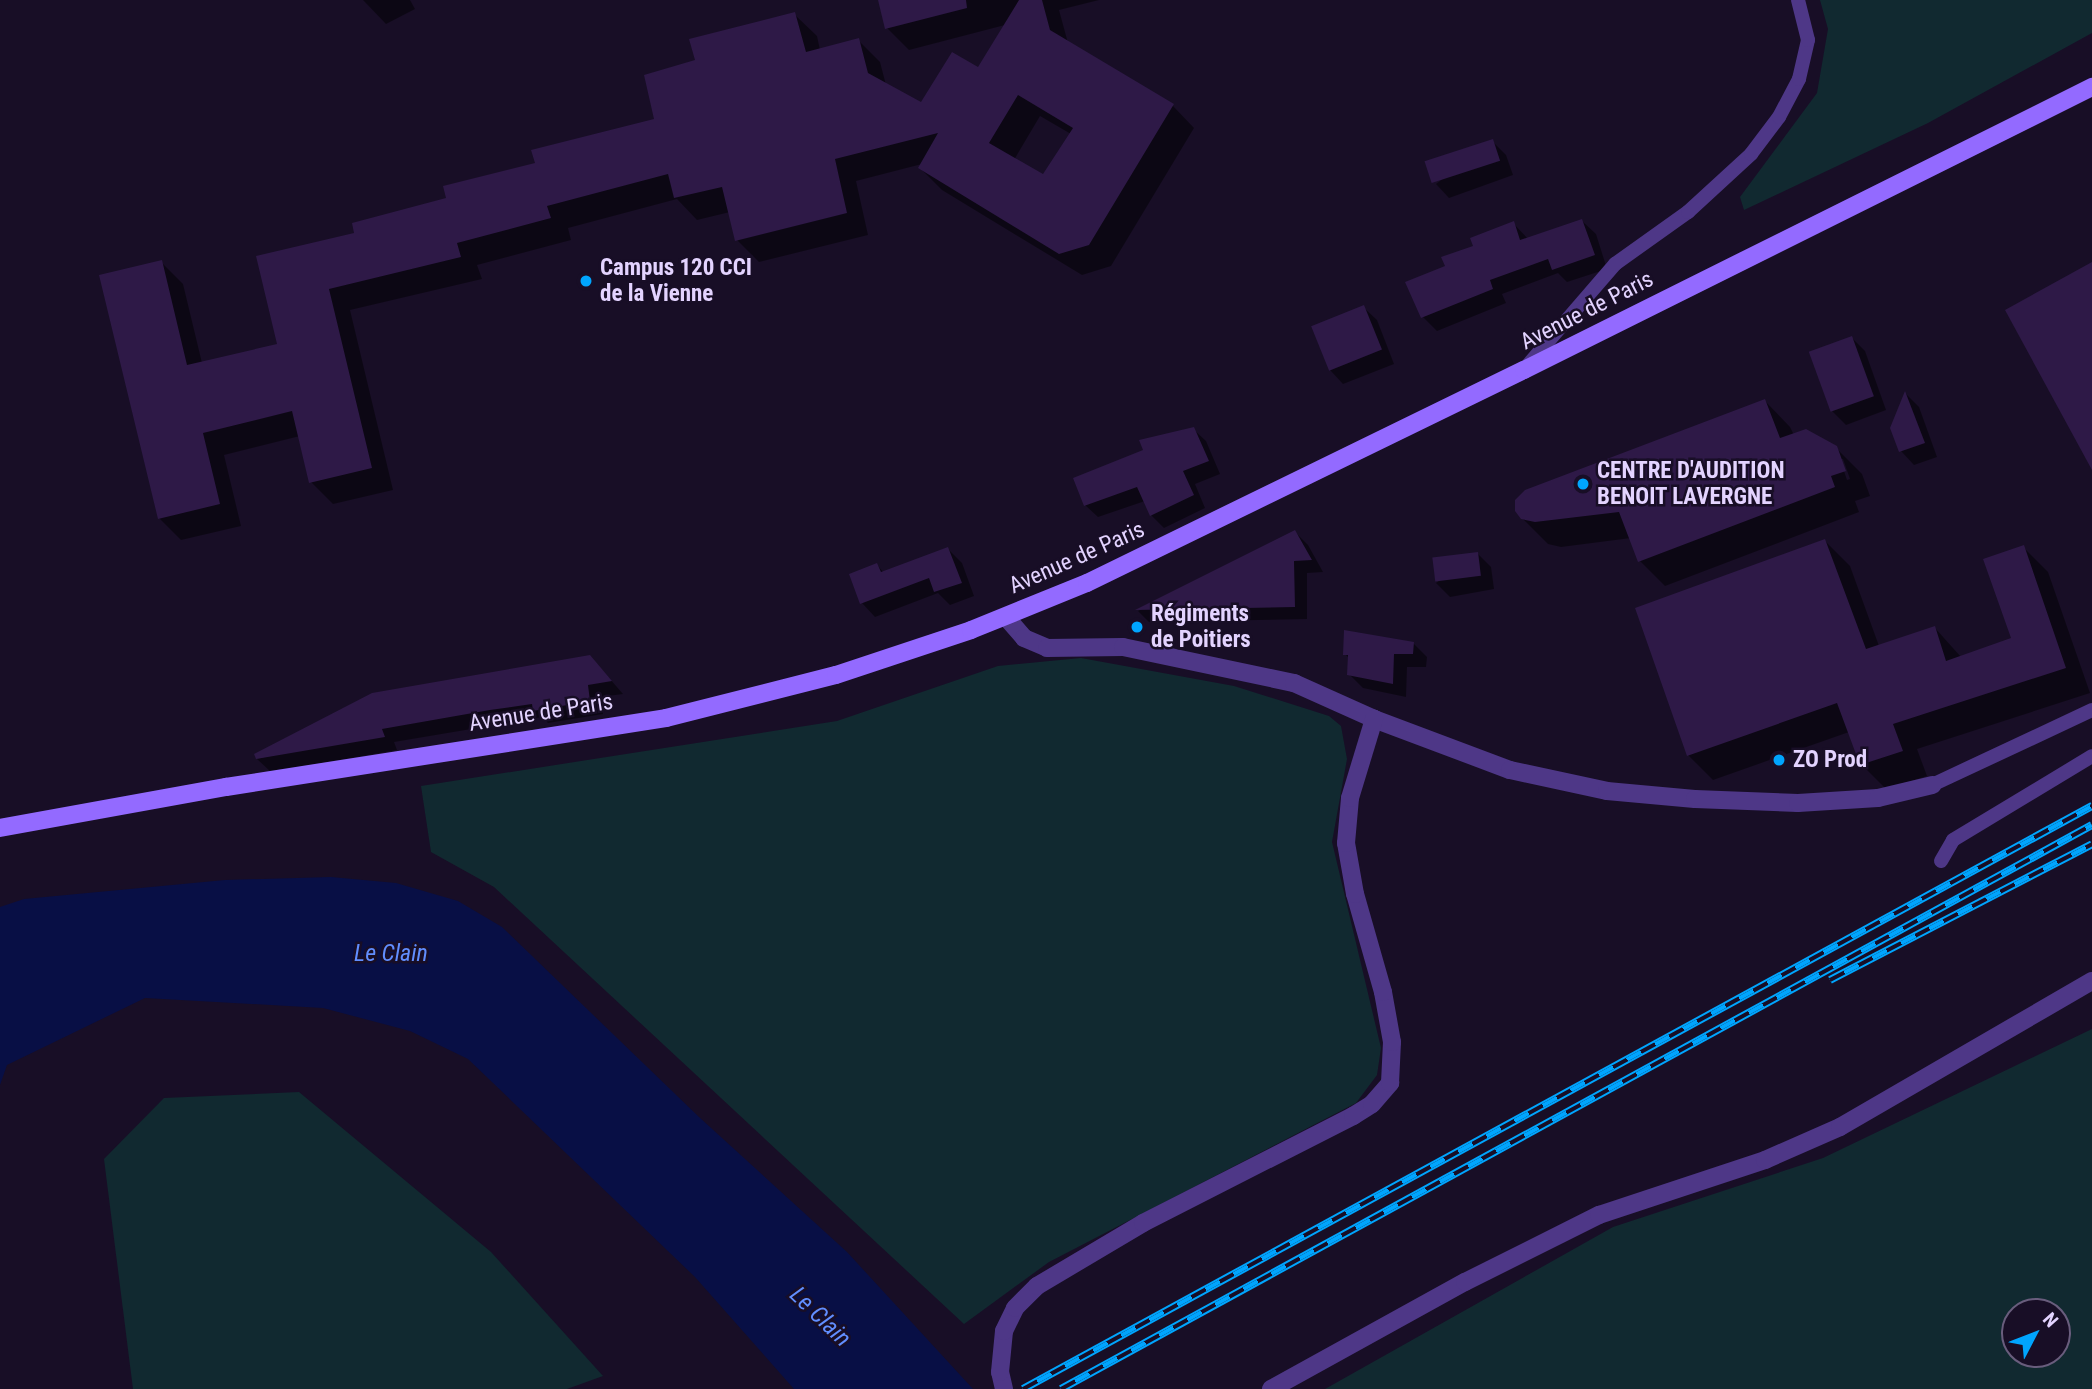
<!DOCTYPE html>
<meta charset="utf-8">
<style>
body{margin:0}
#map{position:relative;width:2092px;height:1389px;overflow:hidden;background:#180e26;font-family:"Roboto Condensed",sans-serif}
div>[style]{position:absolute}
.green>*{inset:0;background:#112930}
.water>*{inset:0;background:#080f45}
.shadow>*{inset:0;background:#0007}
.building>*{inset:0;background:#2e1947;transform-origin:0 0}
.lane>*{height:14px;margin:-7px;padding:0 7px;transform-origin:7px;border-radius:7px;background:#4e3787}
.street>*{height:18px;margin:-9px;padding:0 9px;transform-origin:9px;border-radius:9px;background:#4e3787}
.secondary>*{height:18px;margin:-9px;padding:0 9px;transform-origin:9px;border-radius:9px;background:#936aff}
.rail>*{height:8px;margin-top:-4px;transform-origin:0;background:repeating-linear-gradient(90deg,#180e26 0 16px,#00a5fe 0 32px);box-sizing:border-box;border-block:2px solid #00a5fe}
.dots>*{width:19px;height:19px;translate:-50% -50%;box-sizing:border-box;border:4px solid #180e26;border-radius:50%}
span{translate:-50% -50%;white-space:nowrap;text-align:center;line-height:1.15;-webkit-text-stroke:5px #180e26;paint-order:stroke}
.poi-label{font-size:23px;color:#e3d3ff;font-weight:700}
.left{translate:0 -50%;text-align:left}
.street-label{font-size:23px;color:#e3d3ff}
.water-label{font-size:24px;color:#618eff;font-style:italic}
.north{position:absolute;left:2001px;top:1298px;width:70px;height:70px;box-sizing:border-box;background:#180e26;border:2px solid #695d7d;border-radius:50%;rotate:48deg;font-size:19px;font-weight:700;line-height:28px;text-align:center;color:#e3d3ff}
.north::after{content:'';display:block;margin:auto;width:24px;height:32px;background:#00a5fe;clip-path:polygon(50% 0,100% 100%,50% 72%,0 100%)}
</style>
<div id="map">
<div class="green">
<div style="clip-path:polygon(1820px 0,2092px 0,2092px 33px,1928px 123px,1744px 210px,1740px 197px,1817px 93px,1828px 29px)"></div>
<div style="clip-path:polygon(1081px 658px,1234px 686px,1329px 716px,1341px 726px,1347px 759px,1332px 842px,1381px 1048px,1377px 1075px,1356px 1103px,1049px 1262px,964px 1324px,494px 887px,431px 852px,421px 786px,837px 721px,998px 666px)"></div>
<div style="clip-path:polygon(evenodd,2092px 1029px,2092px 1389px,1325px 1389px,1613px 1227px,1823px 1158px,2092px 1029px,2015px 1312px,2057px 1312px,2057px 1354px,2015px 1354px,2015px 1312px)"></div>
<div style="clip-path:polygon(299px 1092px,491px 1252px,603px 1376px,567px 1389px,133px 1389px,104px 1159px,164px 1098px)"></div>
</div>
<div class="water">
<div style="clip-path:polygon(331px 877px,396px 883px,458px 901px,502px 927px,699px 1117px,847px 1252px,973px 1389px,794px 1389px,695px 1277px,468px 1059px,410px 1031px,323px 1008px,145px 998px,7px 1065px,0 1085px,0 907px,24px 899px,225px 880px)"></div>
</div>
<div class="shadow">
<div style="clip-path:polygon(363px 0,410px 0,415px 9px,386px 24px)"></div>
<div style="clip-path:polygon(evenodd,880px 0,1099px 0,1059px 10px,1068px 43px,1173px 106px,1194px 128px,1111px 266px,1082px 275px,942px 190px,920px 168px,922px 164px,856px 181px,868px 235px,759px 262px,737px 240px,730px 212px,697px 220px,677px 199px,568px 228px,571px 240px,477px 265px,482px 279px,350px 310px,393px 490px,333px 504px,311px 482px,300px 436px,224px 455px,241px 526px,181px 540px,159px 518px,161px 262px,183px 284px,202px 363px,279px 345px,356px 234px,656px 120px,698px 61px,794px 14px,817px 36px,820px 50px,858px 40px,880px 62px,886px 85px,922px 105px,978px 69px,1005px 25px,909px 50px,887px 28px,880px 0,1040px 116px,1071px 134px,1044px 177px,1014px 160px,1040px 116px)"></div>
<div style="clip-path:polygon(1492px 141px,1506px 155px,1513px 175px,1449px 198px,1436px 184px)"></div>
<div style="clip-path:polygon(1582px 221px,1596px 234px,1607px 269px,1567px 282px,1558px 273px,1502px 294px,1506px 303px,1437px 331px,1423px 317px,1407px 283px,1447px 267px,1513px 223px,1528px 239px)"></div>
<div style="clip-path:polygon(1363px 307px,1377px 320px,1394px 364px,1343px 384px,1330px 370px)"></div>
<div style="clip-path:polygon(1852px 338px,1865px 351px,1886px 410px,1846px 425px,1832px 411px)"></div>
<div style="clip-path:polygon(1906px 394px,1919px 407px,1937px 457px,1914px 465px,1901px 451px)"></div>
<div style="clip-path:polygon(evenodd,1765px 401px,1790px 427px,1794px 435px,1836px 448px,1862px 474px,1870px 496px,1855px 501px,1859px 512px,1665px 586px,1640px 561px,1631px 538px,1561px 547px,1548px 544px,1522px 518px,1765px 401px,1840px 459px,1843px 459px,1850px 479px,1847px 480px,1840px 459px)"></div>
<div style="clip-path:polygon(1193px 429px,1206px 441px,1220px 474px,1195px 484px,1205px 508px,1164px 528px,1151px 515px,1145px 501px,1098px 517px,1085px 505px,1145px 451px)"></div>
<div style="clip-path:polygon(1295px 532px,1308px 545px,1323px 572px,1307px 573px,1307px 619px,1149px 622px,1138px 611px)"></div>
<div style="clip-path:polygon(1825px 541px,1850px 566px,1879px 646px,1935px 628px,1961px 657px,2013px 639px,2023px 547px,2048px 572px,2090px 693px,1917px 749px,1927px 776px,1886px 789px,1861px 764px,1849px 732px,1713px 780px,1688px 755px)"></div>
<div style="clip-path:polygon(948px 549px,962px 563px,974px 596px,950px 605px,938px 593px,875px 617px,862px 603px,852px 575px,877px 565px,884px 573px)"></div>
<div style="clip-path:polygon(1477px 553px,1491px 567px,1494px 589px,1450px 597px,1436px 583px)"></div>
<div style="clip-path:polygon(1413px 643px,1427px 657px,1426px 667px,1407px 667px,1406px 697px,1363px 688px,1349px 674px,1350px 659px,1345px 654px)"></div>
<div style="clip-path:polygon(603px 671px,623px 694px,600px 697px,603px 714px,548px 723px,542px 717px,394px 742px,397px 750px,271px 772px,257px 759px)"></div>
</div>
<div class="building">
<div style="clip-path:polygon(878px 0,966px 0,967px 8px,885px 29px)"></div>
<div style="clip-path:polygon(evenodd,1019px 0,1042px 0,1050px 30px,1174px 104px,1089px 245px,1059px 254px,918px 168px,938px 133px,835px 159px,847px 213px,735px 241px,722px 187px,674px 198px,668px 174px,547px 206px,551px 218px,457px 243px,461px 257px,329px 289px,372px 468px,309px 483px,292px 411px,203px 433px,220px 504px,158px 519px,99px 275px,162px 260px,187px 365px,277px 344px,256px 256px,354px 233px,352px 223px,446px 198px,443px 186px,535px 163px,531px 150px,654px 119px,644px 75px,695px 60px,689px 39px,795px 12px,806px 52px,859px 38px,868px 73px,921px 102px,952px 52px,978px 67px,1019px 0,1018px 95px,1073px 128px,1043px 174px,989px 143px,1018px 95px)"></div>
<div style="left:1493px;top:139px;width:23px;height:72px;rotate:72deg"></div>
<div style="clip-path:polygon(1582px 219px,1595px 255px,1552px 270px,1548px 259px,1490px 280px,1493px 289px,1421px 318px,1405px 282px,1445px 266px,1441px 257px,1473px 246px,1470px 238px,1514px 221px,1520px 240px)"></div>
<div style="clip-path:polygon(2092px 262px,2092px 470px,2005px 310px)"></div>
<div style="left:1364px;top:305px;width:48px;height:57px;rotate:68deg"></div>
<div style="left:1852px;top:336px;width:64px;height:46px;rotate:70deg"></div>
<div style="clip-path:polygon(1905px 391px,1925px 443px,1899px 452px,1890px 428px)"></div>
<div style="clip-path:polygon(1765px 399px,1780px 438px,1806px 429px,1837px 446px,1846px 471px,1831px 476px,1835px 487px,1638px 562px,1619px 512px,1535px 522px,1521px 519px,1515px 511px,1515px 500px,1525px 490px)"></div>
<div style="clip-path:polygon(1194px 427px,1209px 461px,1183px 471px,1194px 495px,1150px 516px,1137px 487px,1084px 506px,1073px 478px,1143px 450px,1139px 440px)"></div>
<div style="clip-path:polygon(1295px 530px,1312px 560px,1294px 561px,1295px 607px,1135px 610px)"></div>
<div style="clip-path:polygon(1825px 539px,1866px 649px,1935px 626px,1946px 661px,2011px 638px,1983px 559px,2024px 545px,2066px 668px,1893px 724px,1903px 751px,1860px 765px,1837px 703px,1687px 756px,1635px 608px)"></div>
<div style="clip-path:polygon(948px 547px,962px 583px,934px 592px,929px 578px,860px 604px,849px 574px,877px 563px,881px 572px)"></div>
<div style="left:1478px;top:552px;width:24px;height:46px;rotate:83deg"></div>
<div style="clip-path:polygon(1344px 630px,1414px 642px,1413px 654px,1394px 654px,1393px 684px,1347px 675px,1348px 655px,1343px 655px)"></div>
<div style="clip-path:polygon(590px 655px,612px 681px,588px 685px,590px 701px,533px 711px,532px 704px,490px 710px,382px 729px,385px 737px,256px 759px,254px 754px,372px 693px)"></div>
</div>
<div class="lane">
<div style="left:1527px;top:366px;width:135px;rotate:-49.2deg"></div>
<div style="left:1615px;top:264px;width:90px;rotate:-35.5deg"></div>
<div style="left:1688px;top:212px;width:86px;rotate:-42.6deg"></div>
<div style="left:1751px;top:154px;width:46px;rotate:-52.9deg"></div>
<div style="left:1779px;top:117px;width:43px;rotate:-62.2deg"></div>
<div style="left:1799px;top:79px;width:40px;rotate:-77deg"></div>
<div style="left:1808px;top:40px;width:41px;rotate:-104deg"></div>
<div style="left:1932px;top:785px;width:177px;rotate:-25.1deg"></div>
<div style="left:1941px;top:861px;width:24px;rotate:-60deg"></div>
<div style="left:1953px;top:840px;width:162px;rotate:-31.1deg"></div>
</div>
<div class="street">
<div style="left:1006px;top:617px;width:28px;rotate:49deg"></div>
<div style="left:1024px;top:638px;width:25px;rotate:23deg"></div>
<div style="left:1047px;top:648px;width:76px;rotate:-0.8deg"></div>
<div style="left:1123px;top:647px;width:175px;rotate:11.9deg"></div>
<div style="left:1294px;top:683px;width:88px;rotate:24.2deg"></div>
<div style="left:1374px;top:719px;width:145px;rotate:20.6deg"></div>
<div style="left:1510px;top:770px;width:99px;rotate:12.2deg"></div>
<div style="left:1607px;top:791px;width:88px;rotate:5.2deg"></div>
<div style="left:1695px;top:799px;width:103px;rotate:2.2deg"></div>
<div style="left:1798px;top:803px;width:80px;rotate:-3.6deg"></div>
<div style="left:1878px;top:798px;width:56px;rotate:-13.5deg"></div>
<div style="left:1004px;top:1389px;width:17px;rotate:-103deg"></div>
<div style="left:1000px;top:1372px;width:41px;rotate:-84.4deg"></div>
<div style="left:1004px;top:1331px;width:25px;rotate:-64deg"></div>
<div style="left:1015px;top:1308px;width:31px;rotate:-45deg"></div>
<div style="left:1037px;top:1286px;width:123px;rotate:-30.7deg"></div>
<div style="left:1143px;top:1223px;width:236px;rotate:-27deg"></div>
<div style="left:1353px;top:1116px;width:22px;rotate:-32deg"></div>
<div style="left:1372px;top:1104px;width:28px;rotate:-49deg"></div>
<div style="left:1390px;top:1083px;width:41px;rotate:-87.2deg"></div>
<div style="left:1392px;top:1042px;width:51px;rotate:-100.2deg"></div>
<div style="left:1383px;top:992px;width:102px;rotate:-105.9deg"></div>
<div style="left:1355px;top:894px;width:52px;rotate:-100deg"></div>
<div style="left:1346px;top:843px;width:45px;rotate:-84.9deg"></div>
<div style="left:1350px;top:798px;width:83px;rotate:-73.1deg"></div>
<div style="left:1271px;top:1389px;width:222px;rotate:-28.9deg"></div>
<div style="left:1465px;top:1282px;width:150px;rotate:-26.6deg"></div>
<div style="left:1599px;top:1215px;width:175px;rotate:-18.3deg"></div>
<div style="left:1765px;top:1160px;width:82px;rotate:-23.7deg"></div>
<div style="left:1840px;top:1127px;width:291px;rotate:-30.1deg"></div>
</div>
<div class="secondary">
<div style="left:0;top:828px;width:230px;rotate:-10.3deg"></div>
<div style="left:226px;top:787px;width:445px;rotate:-8.9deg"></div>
<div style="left:666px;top:718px;width:175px;rotate:-14.2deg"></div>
<div style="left:836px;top:675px;width:142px;rotate:-18.4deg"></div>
<div style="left:971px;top:630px;width:125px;rotate:-22.1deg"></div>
<div style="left:1087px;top:583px;width:486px;rotate:-26deg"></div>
<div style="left:1524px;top:370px;width:635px;rotate:-26.48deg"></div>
</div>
<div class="rail">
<div style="left:1830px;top:980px;width:295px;rotate:-27.4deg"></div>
<div style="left:1023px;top:1389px;width:1218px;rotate:-28.61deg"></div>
<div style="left:1061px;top:1389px;width:1175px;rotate:-28.68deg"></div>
</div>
<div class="dots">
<div style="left:586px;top:281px;background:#00a5fe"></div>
<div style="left:1583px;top:484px;background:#00a5fe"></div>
<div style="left:1137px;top:627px;background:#00a5fe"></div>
<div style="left:1779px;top:760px;background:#00a5fe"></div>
</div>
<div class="poi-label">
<span class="left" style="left:600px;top:281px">Campus 120 CCI<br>de la Vienne</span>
<span class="left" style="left:1597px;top:484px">CENTRE D'AUDITION<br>BENOIT LAVERGNE</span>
<span class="left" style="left:1151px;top:627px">Régiments<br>de Poitiers</span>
<span class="left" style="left:1793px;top:760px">ZO Prod</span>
</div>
<div class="street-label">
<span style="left:1587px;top:311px;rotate:-27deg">Avenue de Paris</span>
<span style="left:1077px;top:558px;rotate:-24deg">Avenue de Paris</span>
<span style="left:541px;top:713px;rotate:-9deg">Avenue de Paris</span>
</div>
<div class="water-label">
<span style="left:391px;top:954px">Le Clain</span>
<span style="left:820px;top:1317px;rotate:44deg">Le Clain</span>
</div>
<div class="north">N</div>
</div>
